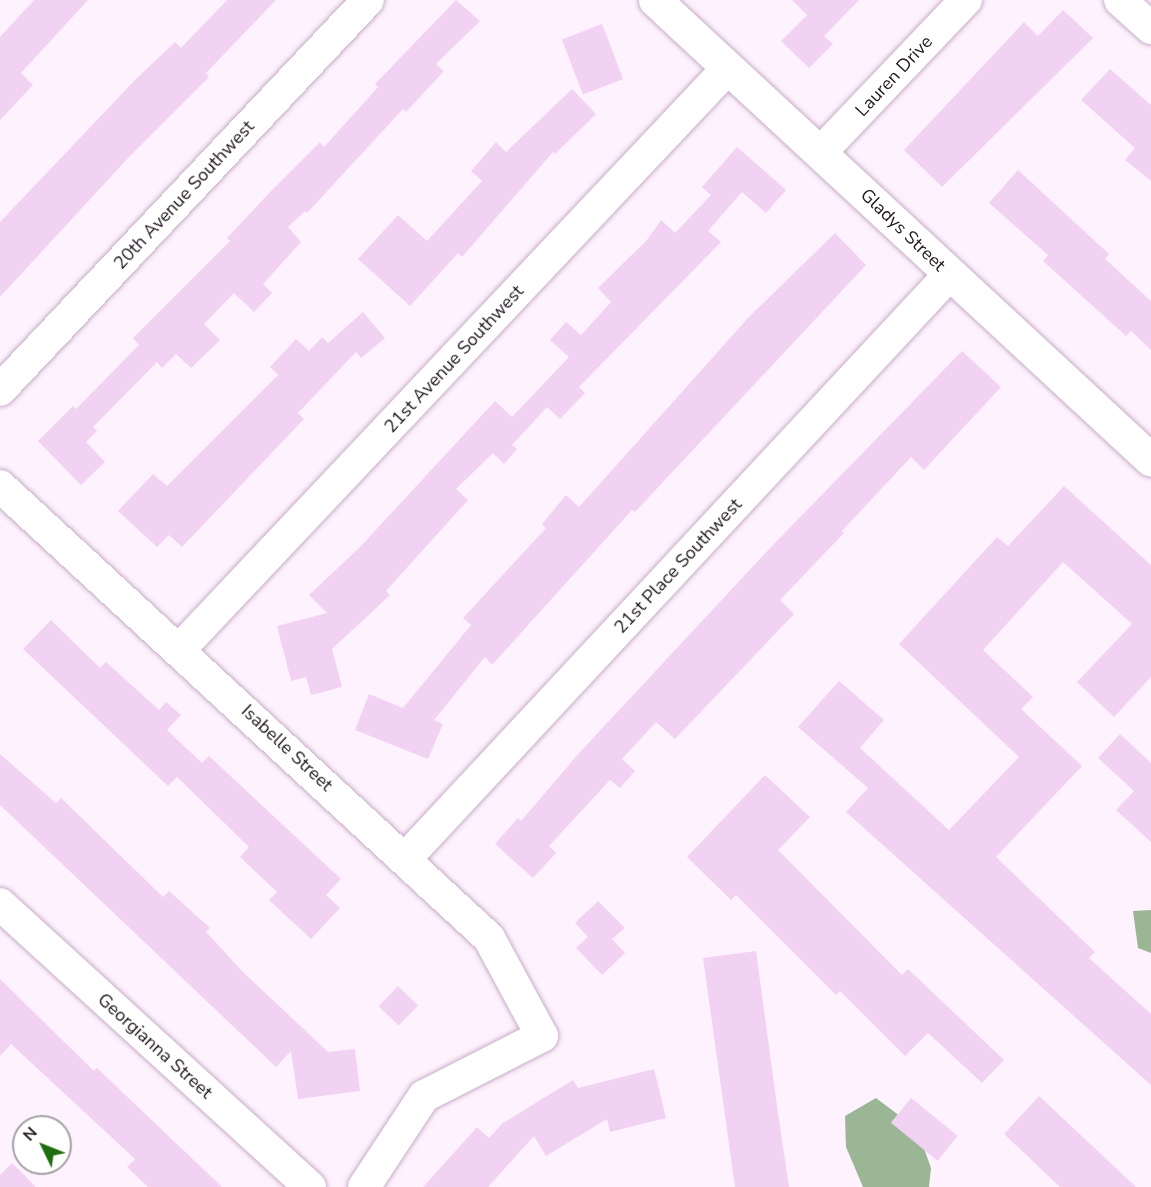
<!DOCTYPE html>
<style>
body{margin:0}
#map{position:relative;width:1151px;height:1187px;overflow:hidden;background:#fef2fe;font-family:"Nunito Sans",sans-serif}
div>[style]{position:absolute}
.water>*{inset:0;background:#9ab695}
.building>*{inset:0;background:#f2d2f2;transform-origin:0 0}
.roads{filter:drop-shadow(0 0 2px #c8adc8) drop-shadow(0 0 2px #c8adc8)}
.street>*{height:32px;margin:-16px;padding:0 16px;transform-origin:16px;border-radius:16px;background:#fff}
.secondary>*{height:33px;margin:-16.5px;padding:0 16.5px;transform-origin:16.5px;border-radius:16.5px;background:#fff}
span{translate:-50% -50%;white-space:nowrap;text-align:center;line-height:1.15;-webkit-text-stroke:6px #fff;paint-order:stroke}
.street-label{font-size:18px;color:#1f151f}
.north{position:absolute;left:12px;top:1115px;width:60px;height:60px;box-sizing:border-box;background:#fff;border:2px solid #a5a1a5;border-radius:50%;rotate:313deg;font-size:16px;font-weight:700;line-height:24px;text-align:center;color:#1f151f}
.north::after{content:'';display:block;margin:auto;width:21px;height:27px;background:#216e10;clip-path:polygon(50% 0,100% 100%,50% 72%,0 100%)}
</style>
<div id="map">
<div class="water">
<div style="clip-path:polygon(1151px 910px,1151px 953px,1138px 948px,1133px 911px)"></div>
<div style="clip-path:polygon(876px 1098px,917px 1129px,931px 1168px,929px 1187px,863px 1187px,846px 1147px,845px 1116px)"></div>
</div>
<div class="building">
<div style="clip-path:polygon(34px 0,88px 0,21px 73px,33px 85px,0 120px,0 37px)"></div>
<div style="clip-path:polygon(227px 0,276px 0,206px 73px,209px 77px,128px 158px,0 297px,0 222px,135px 80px,175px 42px,181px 48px)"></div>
<div style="clip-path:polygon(456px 0,480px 21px,436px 64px,444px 71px,406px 112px,403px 109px,307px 213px,305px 211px,288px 227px,301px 242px,263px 284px,272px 293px,254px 312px,234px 293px,204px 324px,220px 340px,191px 368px,176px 354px,162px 368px,157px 362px,93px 427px,97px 431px,86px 442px,105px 462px,81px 485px,38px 441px,73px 406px,76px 409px,139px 345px,133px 338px,230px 241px,227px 238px,271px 191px,320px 142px,324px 147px,378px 87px,375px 84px)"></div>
<div style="clip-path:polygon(792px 0,859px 0,824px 36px,833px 44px,809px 68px,781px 41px,807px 15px)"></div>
<div style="clip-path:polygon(1063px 10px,1093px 38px,942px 187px,904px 150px,1024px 22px,1038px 36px)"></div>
<div style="left:602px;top:24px;width:59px;height:43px;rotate:69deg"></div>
<div style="clip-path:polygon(1110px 69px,1151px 105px,1151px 181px,1125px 160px,1135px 148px,1081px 100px)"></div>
<div style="clip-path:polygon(572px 89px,596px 114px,555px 154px,553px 152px,462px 257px,458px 253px,410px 306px,358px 259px,398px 215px,427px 241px,482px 181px,471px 171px,496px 142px,506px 152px)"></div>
<div style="clip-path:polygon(737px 147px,786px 190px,766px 213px,742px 192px,708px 231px,721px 242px,579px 387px,585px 393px,560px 419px,547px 407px,512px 445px,517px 449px,504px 464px,493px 453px,456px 489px,468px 500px,386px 591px,390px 595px,332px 649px,342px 687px,311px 695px,306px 677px,291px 681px,277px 626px,327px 613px,309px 595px,360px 547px,495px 401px,512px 417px,569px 357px,550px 340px,566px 322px,581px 335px,611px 302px,598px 288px,647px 240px,661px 220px,675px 233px,711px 195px,702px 187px)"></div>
<div style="clip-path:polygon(1018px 170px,1109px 254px,1105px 259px,1151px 301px,1151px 350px,1131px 331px,1126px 336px,1043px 261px,1048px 255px,989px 203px)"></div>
<div style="clip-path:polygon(835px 233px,866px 265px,635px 512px,632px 510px,492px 665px,485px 657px,434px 720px,443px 724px,428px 759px,355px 730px,369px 694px,403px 708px,471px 625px,463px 618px,546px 528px,542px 524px,566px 495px,579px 507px,748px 318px)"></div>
<div style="clip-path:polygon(363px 312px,385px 338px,361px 358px,356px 352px,298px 413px,304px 419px,182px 547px,169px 535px,157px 547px,118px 511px,153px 474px,167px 486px,278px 375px,270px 367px,296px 339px,309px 351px,322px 337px,328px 343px)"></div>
<div style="clip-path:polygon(962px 351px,1001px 387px,924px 470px,911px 457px,842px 531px,844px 533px,780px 600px,794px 614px,675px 739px,656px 722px,622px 759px,635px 771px,620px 788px,610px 780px,549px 846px,556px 853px,533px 878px,495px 844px,518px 818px,521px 821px,580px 752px,772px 546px)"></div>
<div style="clip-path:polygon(1064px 486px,1151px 565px,1151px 677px,1114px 717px,1077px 682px,1132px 624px,1063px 562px,983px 650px,1033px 697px,1021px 709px,1082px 766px,996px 857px,1095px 952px,1089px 958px,1151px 1014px,1151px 1085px,846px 812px,868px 788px,798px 727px,839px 681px,884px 720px,860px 748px,949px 830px,1019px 757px,899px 644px,997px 537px,1008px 546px)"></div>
<div style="clip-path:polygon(51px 620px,100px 668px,106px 662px,159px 710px,166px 702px,181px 715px,167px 730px,202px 763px,209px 756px,341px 879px,326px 895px,340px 908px,311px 939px,269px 900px,277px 892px,240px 857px,249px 847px,177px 777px,168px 786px,23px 649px)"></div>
<div style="clip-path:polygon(1120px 734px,1151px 763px,1151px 842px,1116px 810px,1134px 791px,1098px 758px)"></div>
<div style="clip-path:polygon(0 754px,56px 803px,61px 798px,163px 897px,169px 891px,210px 928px,206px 932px,242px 971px,328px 1052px,355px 1049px,360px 1091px,298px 1099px,291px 1051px,276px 1067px,0 805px)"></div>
<div style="clip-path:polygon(765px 775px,810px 817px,778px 850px,902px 975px,908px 969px,1004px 1060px,982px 1083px,928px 1033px,905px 1056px,840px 991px,836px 995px,736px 895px,731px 900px,687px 857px)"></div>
<div style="clip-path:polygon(598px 901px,625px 928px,612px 939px,625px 953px,602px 975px,576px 948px,588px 937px,575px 923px)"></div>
<div style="clip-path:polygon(756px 951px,778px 1113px,789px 1187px,735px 1187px,703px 958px)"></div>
<div style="clip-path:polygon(0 979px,94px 1071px,97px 1068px,222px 1187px,148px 1187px,127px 1167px,135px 1159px,11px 1044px,0 1056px)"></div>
<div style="left:398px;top:986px;width:28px;height:28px;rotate:44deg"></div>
<div style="clip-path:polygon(654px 1069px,666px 1118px,610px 1132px,607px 1119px,546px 1156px,534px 1136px,488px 1187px,423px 1187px,477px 1127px,489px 1138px,503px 1123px,573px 1080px,578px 1088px)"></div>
<div style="clip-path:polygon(1039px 1096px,1136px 1187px,1060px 1187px,1004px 1134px)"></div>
<div style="left:911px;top:1098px;width:60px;height:32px;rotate:39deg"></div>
<div style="clip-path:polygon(12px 1163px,36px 1187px,0 1187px,0 1175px)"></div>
</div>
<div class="roads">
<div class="street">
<div style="left:1120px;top:0;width:42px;rotate:42.1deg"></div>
<div style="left:822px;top:151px;width:209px;rotate:-46.4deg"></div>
<div style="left:0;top:390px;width:536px;rotate:-46.66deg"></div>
<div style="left:0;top:486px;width:666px;rotate:42.75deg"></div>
<div style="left:489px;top:938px;width:111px;rotate:61.6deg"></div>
<div style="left:542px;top:1036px;width:132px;rotate:153deg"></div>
<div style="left:424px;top:1096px;width:109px;rotate:123.4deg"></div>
<div style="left:179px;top:650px;width:800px;rotate:-46.67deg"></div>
<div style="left:406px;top:858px;width:797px;rotate:-47.03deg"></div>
<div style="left:0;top:904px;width:420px;rotate:42.4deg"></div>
</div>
<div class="secondary">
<div style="left:655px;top:0;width:676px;rotate:42.84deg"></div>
</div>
</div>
<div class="street-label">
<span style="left:894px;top:76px;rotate:-47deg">Lauren Drive</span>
<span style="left:184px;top:195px;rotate:-47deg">20th Avenue Southwest</span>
<span style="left:903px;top:230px;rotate:44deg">Gladys Street</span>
<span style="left:454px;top:359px;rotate:-47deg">21st Avenue Southwest</span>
<span style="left:678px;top:566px;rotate:-47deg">21st Place Southwest</span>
<span style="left:287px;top:748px;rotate:43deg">Isabelle Street</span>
<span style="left:155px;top:1046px;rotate:42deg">Georgianna Street</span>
</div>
<div class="north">N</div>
</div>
